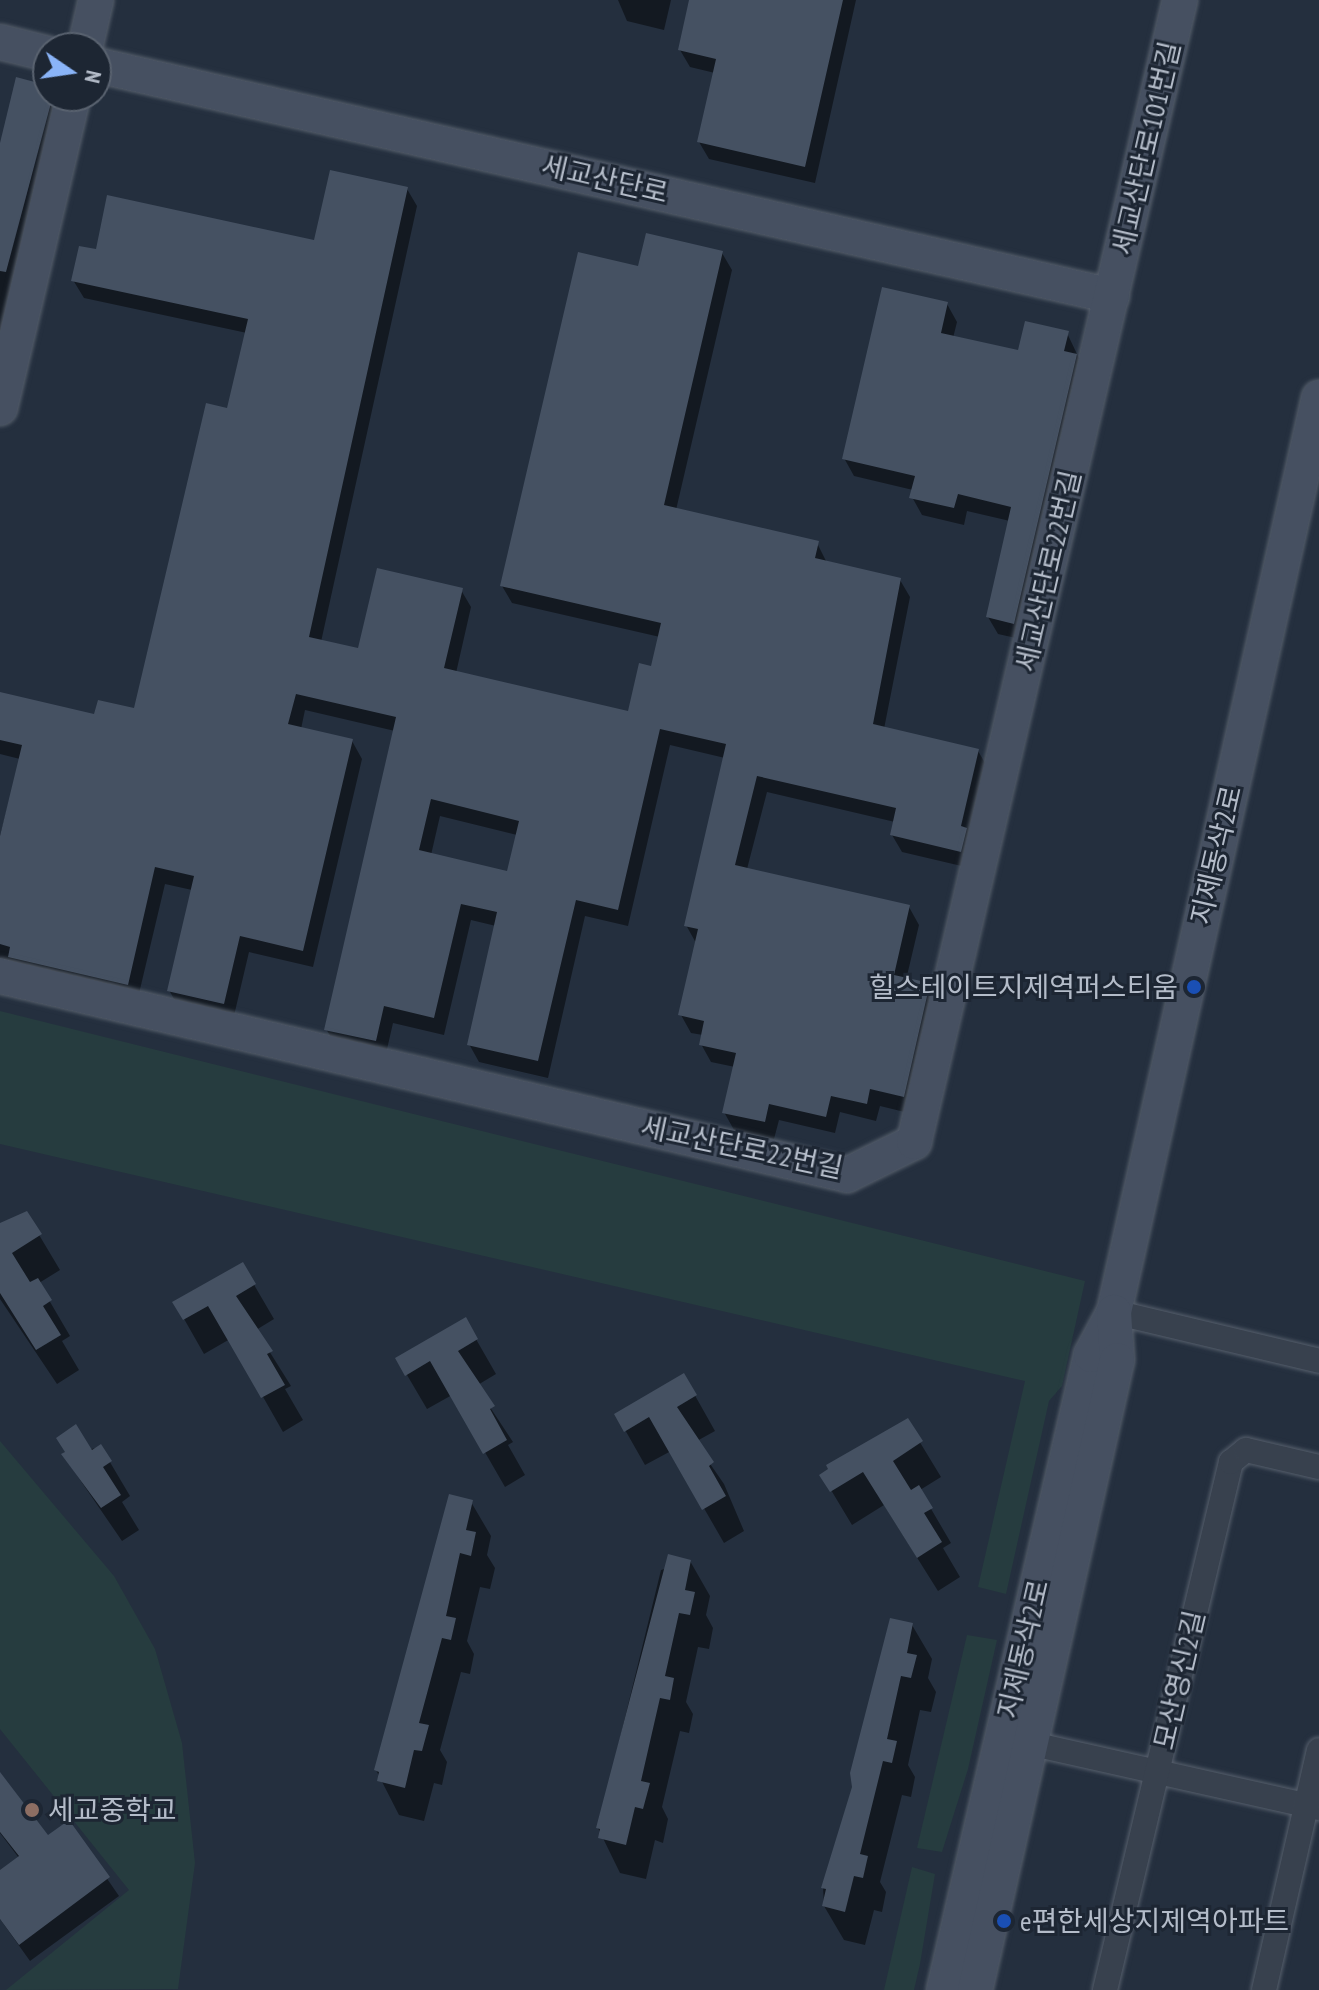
<!DOCTYPE html>
<meta charset="utf-8">
<style>
body{margin:0}
#map{position:relative;width:1319px;height:1990px;overflow:hidden;background:#242f3e;font-family:"PT Sans Narrow","Noto Sans KR",sans-serif}
div>[style]{position:absolute}
.green>*{inset:0;background:#263c3f}
.shadow>*{inset:0;background:#0007}
.building>*{inset:0;background:#455162}
.roads{filter:drop-shadow(0 0 2px #565f6c) drop-shadow(0 0 2px #565f6c)}
.street>*{height:24px;margin:-12px;padding:0 12px;transform-origin:12px;border-radius:12px;background:#38414e}
.secondary>*{height:34px;margin:-17px;padding:0 17px;transform-origin:17px;border-radius:17px;background:#465061}
.dots>*{width:22px;height:22px;translate:-50% -50%;box-sizing:border-box;border:4px solid #1d2633;border-radius:50%}
span{translate:-50% -50%;white-space:nowrap;text-align:center;line-height:1.15;-webkit-text-stroke:6px #1d2633;paint-order:stroke}
.street-label{font-size:28px;color:#b4bcc9}
.poi-label{font-size:28px;color:#b4bcc9}
.right{translate:-100% -50%;text-align:right}
.left{translate:0 -50%;text-align:left}
.north{position:absolute;left:32px;top:32px;width:80px;height:80px;box-sizing:border-box;background:#1d2633;border:2px solid #59626f;border-radius:50%;rotate:103deg;font-size:22px;font-weight:700;line-height:32px;text-align:center;color:#b4bcc9}
.north::after{content:'';display:block;margin:auto;width:28px;height:36px;background:#8ab4f8;clip-path:polygon(50% 0,100% 100%,50% 72%,0 100%)}
</style>
<div id="map">
<div class="green">
<div style="clip-path:polygon(0 1011px,1085px 1281px,1062px 1386px,1049px 1401px,1006px 1594px,978px 1587px,1025px 1381px,0 1144px)"></div>
<div style="clip-path:polygon(0 1441px,114px 1576px,155px 1649px,182px 1743px,195px 1863px,178px 1989px,6px 1990px,129px 1890px,0 1729px)"></div>
<div style="clip-path:polygon(967px 1635px,997px 1640px,968px 1769px,942px 1852px,917px 1848px)"></div>
<div style="clip-path:polygon(912px 1867px,935px 1874px,920px 1964px,914px 1990px,884px 1990px)"></div>
</div>
<div class="shadow">
<div style="clip-path:polygon(618px 0,671px 0,664px 30px,627px 21px)"></div>
<div style="clip-path:polygon(691px 0,856px 0,815px 183px,709px 159px,699px 142px,715px 73px,690px 67px,680px 50px)"></div>
<div style="clip-path:polygon(51px 96px,55px 104px,0 377px,0 149px)"></div>
<div style="clip-path:polygon(evenodd,407px 189px,417px 206px,321px 642px,360px 651px,461px 590px,471px 607px,456px 673px,630px 714px,652px 668px,660px 637px,512px 603px,502px 586px,639px 268px,722px 253px,732px 270px,676px 510px,817px 543px,827px 563px,900px 580px,910px 597px,884px 729px,978px 751px,988px 768px,970px 868px,902px 852px,892px 835px,895px 822px,767px 792px,747px 869px,909px 907px,919px 925px,906px 980px,929px 985px,939px 1003px,913px 1114px,880px 1106px,876px 1121px,840px 1112px,835px 1133px,779px 1120px,774px 1139px,734px 1130px,724px 1112px,735px 1067px,711px 1062px,701px 1044px,703px 1035px,691px 1033px,681px 1015px,696px 943px,686px 925px,725px 758px,670px 745px,628px 926px,585px 916px,548px 1078px,479px 1062px,469px 1044px,496px 926px,471px 920px,444px 1035px,393px 1023px,385px 1058px,337px 1047px,326px 1029px,395px 731px,305px 710px,301px 729px,352px 741px,362px 759px,313px 967px,249px 952px,233px 1020px,179px 1008px,169px 990px,192px 890px,165px 884px,137px 1002px,20px 974px,12px 961px,0 958px,0 836px,20px 759px,0 754px,0 694px,95px 717px,136px 711px,228px 410px,247px 333px,84px 298px,73px 280px,97px 252px,316px 242px,407px 189px,440px 816px,517px 835px,508px 873px,431px 855px,440px 816px)"></div>
<div style="clip-path:polygon(947px 304px,957px 322px,953px 338px,1020px 353px,1067px 333px,1086px 373px,1024px 640px,998px 634px,988px 617px,1010px 521px,967px 511px,964px 525px,922px 515px,912px 497px,913px 490px,854px 476px,844px 458px)"></div>
<div style="clip-path:polygon(26px 1213px,60px 1270px,39px 1283px,70px 1336px,62px 1341px,79px 1370px,57px 1384px,0 1299px,0 1229px)"></div>
<div style="clip-path:polygon(242px 1264px,274px 1319px,256px 1330px,291px 1386px,285px 1389px,303px 1420px,283px 1432px,230px 1339px,204px 1354px,175px 1303px)"></div>
<div style="clip-path:polygon(465px 1320px,496px 1374px,476px 1386px,513px 1442px,508px 1445px,525px 1475px,505px 1487px,452px 1395px,427px 1409px,397px 1358px)"></div>
<div style="clip-path:polygon(684px 1376px,715px 1431px,695px 1442px,724px 1484px,744px 1531px,724px 1543px,671px 1451px,645px 1465px,616px 1414px)"></div>
<div style="clip-path:polygon(907px 1421px,941px 1477px,920px 1490px,951px 1543px,943px 1548px,960px 1577px,938px 1591px,884px 1505px,852px 1525px,822px 1475px)"></div>
<div style="clip-path:polygon(101px 1447px,130px 1496px,122px 1502px,139px 1530px,122px 1541px,63px 1455px)"></div>
<div style="clip-path:polygon(471px 1502px,491px 1536px,487px 1555px,495px 1568px,490px 1589px,480px 1587px,467px 1641px,474px 1654px,470px 1674px,461px 1672px,440px 1750px,447px 1762px,442px 1785px,434px 1783px,424px 1821px,399px 1815px,376px 1770px)"></div>
<div style="clip-path:polygon(690px 1561px,710px 1596px,706px 1615px,713px 1628px,709px 1649px,698px 1647px,686px 1702px,693px 1714px,689px 1733px,680px 1731px,662px 1807px,668px 1819px,663px 1843px,655px 1840px,646px 1879px,620px 1873px,598px 1828px,661px 1570px)"></div>
<div style="clip-path:polygon(912px 1625px,932px 1659px,928px 1678px,936px 1692px,931px 1712px,920px 1710px,908px 1765px,915px 1777px,911px 1797px,902px 1795px,880px 1882px,886px 1892px,882px 1912px,874px 1910px,865px 1945px,844px 1940px,824px 1906px,823px 1887px)"></div>
<div style="clip-path:polygon(0 1775px,47px 1838px,68px 1822px,119px 1896px,30px 1961px,0 1919px,0 1873px,19px 1858px,0 1833px)"></div>
</div>
<div class="building">
<div style="clip-path:polygon(689px 0,843px 0,805px 167px,697px 142px,716px 59px,678px 50px)"></div>
<div style="clip-path:polygon(16px 77px,46px 85px,52px 99px,6px 272px,0 271px,0 143px)"></div>
<div style="clip-path:polygon(evenodd,330px 170px,408px 187px,309px 637px,358px 648px,377px 568px,463px 588px,444px 668px,628px 711px,639px 663px,651px 666px,661px 623px,500px 586px,578px 252px,638px 266px,646px 233px,723px 251px,664px 505px,819px 541px,815px 558px,901px 578px,873px 724px,979px 749px,961px 826px,967px 828px,961px 852px,890px 835px,896px 808px,757px 776px,735px 865px,910px 905px,894px 975px,930px 983px,904px 1097px,870px 1089px,867px 1104px,831px 1096px,826px 1117px,769px 1104px,765px 1122px,722px 1113px,736px 1053px,699px 1045px,704px 1021px,678px 1015px,698px 929px,684px 926px,726px 744px,660px 729px,618px 910px,576px 900px,538px 1061px,467px 1045px,497px 912px,461px 904px,434px 1018px,384px 1006px,376px 1041px,324px 1030px,396px 717px,296px 694px,288px 724px,353px 739px,303px 951px,240px 936px,224px 1004px,167px 991px,194px 876px,155px 867px,128px 985px,8px 957px,10px 947px,0 944px,0 836px,22px 745px,0 740px,0 692px,94px 714px,98px 700px,134px 708px,206px 403px,227px 408px,248px 319px,71px 281px,79px 246px,96px 249px,107px 195px,314px 240px,330px 170px,431px 799px,519px 821px,507px 871px,419px 850px,431px 799px)"></div>
<div style="clip-path:polygon(882px 287px,948px 302px,941px 333px,1018px 350px,1025px 321px,1069px 331px,1064px 351px,1077px 354px,1014px 624px,986px 617px,1011px 507px,958px 494px,954px 508px,909px 498px,915px 476px,842px 459px)"></div>
<div style="clip-path:polygon(27px 1211px,42px 1234px,12px 1253px,30px 1282px,38px 1278px,52px 1300px,43px 1306px,61px 1335px,36px 1350px,0 1293px,0 1223px)"></div>
<div style="clip-path:polygon(243px 1262px,256px 1284px,236px 1296px,273px 1351px,267px 1354px,285px 1385px,261px 1398px,208px 1306px,183px 1320px,172px 1302px)"></div>
<div style="clip-path:polygon(466px 1317px,478px 1339px,458px 1351px,495px 1406px,490px 1409px,507px 1440px,483px 1454px,430px 1361px,405px 1376px,395px 1358px)"></div>
<div style="clip-path:polygon(684px 1373px,697px 1395px,677px 1407px,714px 1462px,709px 1466px,726px 1496px,702px 1510px,649px 1417px,624px 1432px,614px 1414px)"></div>
<div style="clip-path:polygon(908px 1418px,923px 1441px,893px 1461px,911px 1490px,919px 1485px,933px 1508px,924px 1513px,942px 1542px,917px 1558px,863px 1472px,830px 1492px,819px 1475px,828px 1469px,826px 1465px)"></div>
<div style="clip-path:polygon(76px 1424px,92px 1450px,101px 1444px,112px 1461px,103px 1467px,121px 1495px,101px 1508px,61px 1454px,65px 1452px,56px 1438px)"></div>
<div style="clip-path:polygon(449px 1494px,473px 1500px,466px 1530px,476px 1532px,471px 1556px,460px 1553px,446px 1616px,456px 1618px,451px 1640px,442px 1638px,419px 1723px,429px 1725px,422px 1751px,414px 1750px,405px 1788px,377px 1781px,379px 1772px,374px 1770px)"></div>
<div style="clip-path:polygon(668px 1554px,691px 1560px,685px 1590px,695px 1592px,690px 1615px,679px 1613px,665px 1676px,674px 1678px,670px 1700px,660px 1698px,641px 1781px,650px 1783px,643px 1809px,635px 1807px,626px 1845px,598px 1838px,600px 1829px,596px 1828px)"></div>
<div style="clip-path:polygon(890px 1618px,913px 1623px,907px 1653px,917px 1655px,911px 1678px,901px 1676px,887px 1739px,897px 1741px,892px 1763px,883px 1761px,860px 1854px,868px 1856px,863px 1878px,854px 1876px,845px 1912px,822px 1906px,826px 1889px,821px 1888px,852px 1787px,850px 1773px)"></div>
<div style="clip-path:polygon(0 1772px,48px 1835px,69px 1820px,110px 1877px,19px 1945px,0 1919px,0 1870px,19px 1856px,0 1832px)"></div>
</div>
<div class="roads">
<div class="street">
<div style="left:1114px;top:1312px;width:211px;rotate:13.4deg"></div>
<div style="left:1028px;top:1743px;width:298px;rotate:12.6deg"></div>
<div style="left:1105px;top:1990px;width:543px;rotate:-76.58deg"></div>
<div style="left:1231px;top:1462px;width:19px;rotate:-39deg"></div>
<div style="left:1246px;top:1450px;width:75px;rotate:13.1deg"></div>
<div style="left:1264px;top:1990px;width:246px;rotate:-77.1deg"></div>
</div>
<div class="secondary">
<div style="left:0;top:42px;width:49px;rotate:14deg"></div>
<div style="left:85px;top:48px;width:49px;rotate:-77.1deg"></div>
<div style="left:96px;top:65px;width:1042px;rotate:12.81deg"></div>
<div style="left:0;top:408px;width:320px;rotate:-76.8deg"></div>
<div style="left:0;top:976px;width:870px;rotate:13.22deg"></div>
<div style="left:847px;top:1175px;width:75px;rotate:-26.2deg"></div>
<div style="left:914px;top:1142px;width:1173px;rotate:-76.89deg"></div>
<div style="left:1114px;top:1312px;width:937px;rotate:-77.36deg"></div>
<div style="left:944px;top:1990px;width:652px;rotate:-76.97deg"></div>
<div style="left:1091px;top:1355px;width:49px;rotate:-61.9deg"></div>
<div style="left:1114px;top:1312px;width:48px;rotate:86.4deg"></div>
<div style="left:1117px;top:1360px;width:646px;rotate:102.7deg"></div>
</div>
</div>
<div class="dots">
<div style="left:1194px;top:987px;background:#1a4fb4"></div>
<div style="left:32px;top:1810px;background:#8d6e63"></div>
<div style="left:1004px;top:1921px;background:#1a4fb4"></div>
</div>
<div class="street-label">
<span style="left:1146px;top:148px;rotate:-77deg">세교산단로101번길</span>
<span style="left:605px;top:179px;rotate:13deg">세교산단로</span>
<span style="left:1048px;top:571px;rotate:-77deg">세교산단로22번길</span>
<span style="left:1216px;top:855px;rotate:-77deg">지제동삭2로</span>
<span style="left:742px;top:1147px;rotate:12deg">세교산단로22번길</span>
<span style="left:1023px;top:1649px;rotate:-77deg">지제동삭2로</span>
<span style="left:1179px;top:1680px;rotate:-77deg">모산영신2길</span>
</div>
<div class="poi-label">
<span class="right" style="left:1178px;top:987px">힐스테이트지제역퍼스티움</span>
<span class="left" style="left:48px;top:1810px">세교중학교</span>
<span class="left" style="left:1020px;top:1921px">e편한세상지제역아파트</span>
</div>
<div class="north">N</div>
</div>
